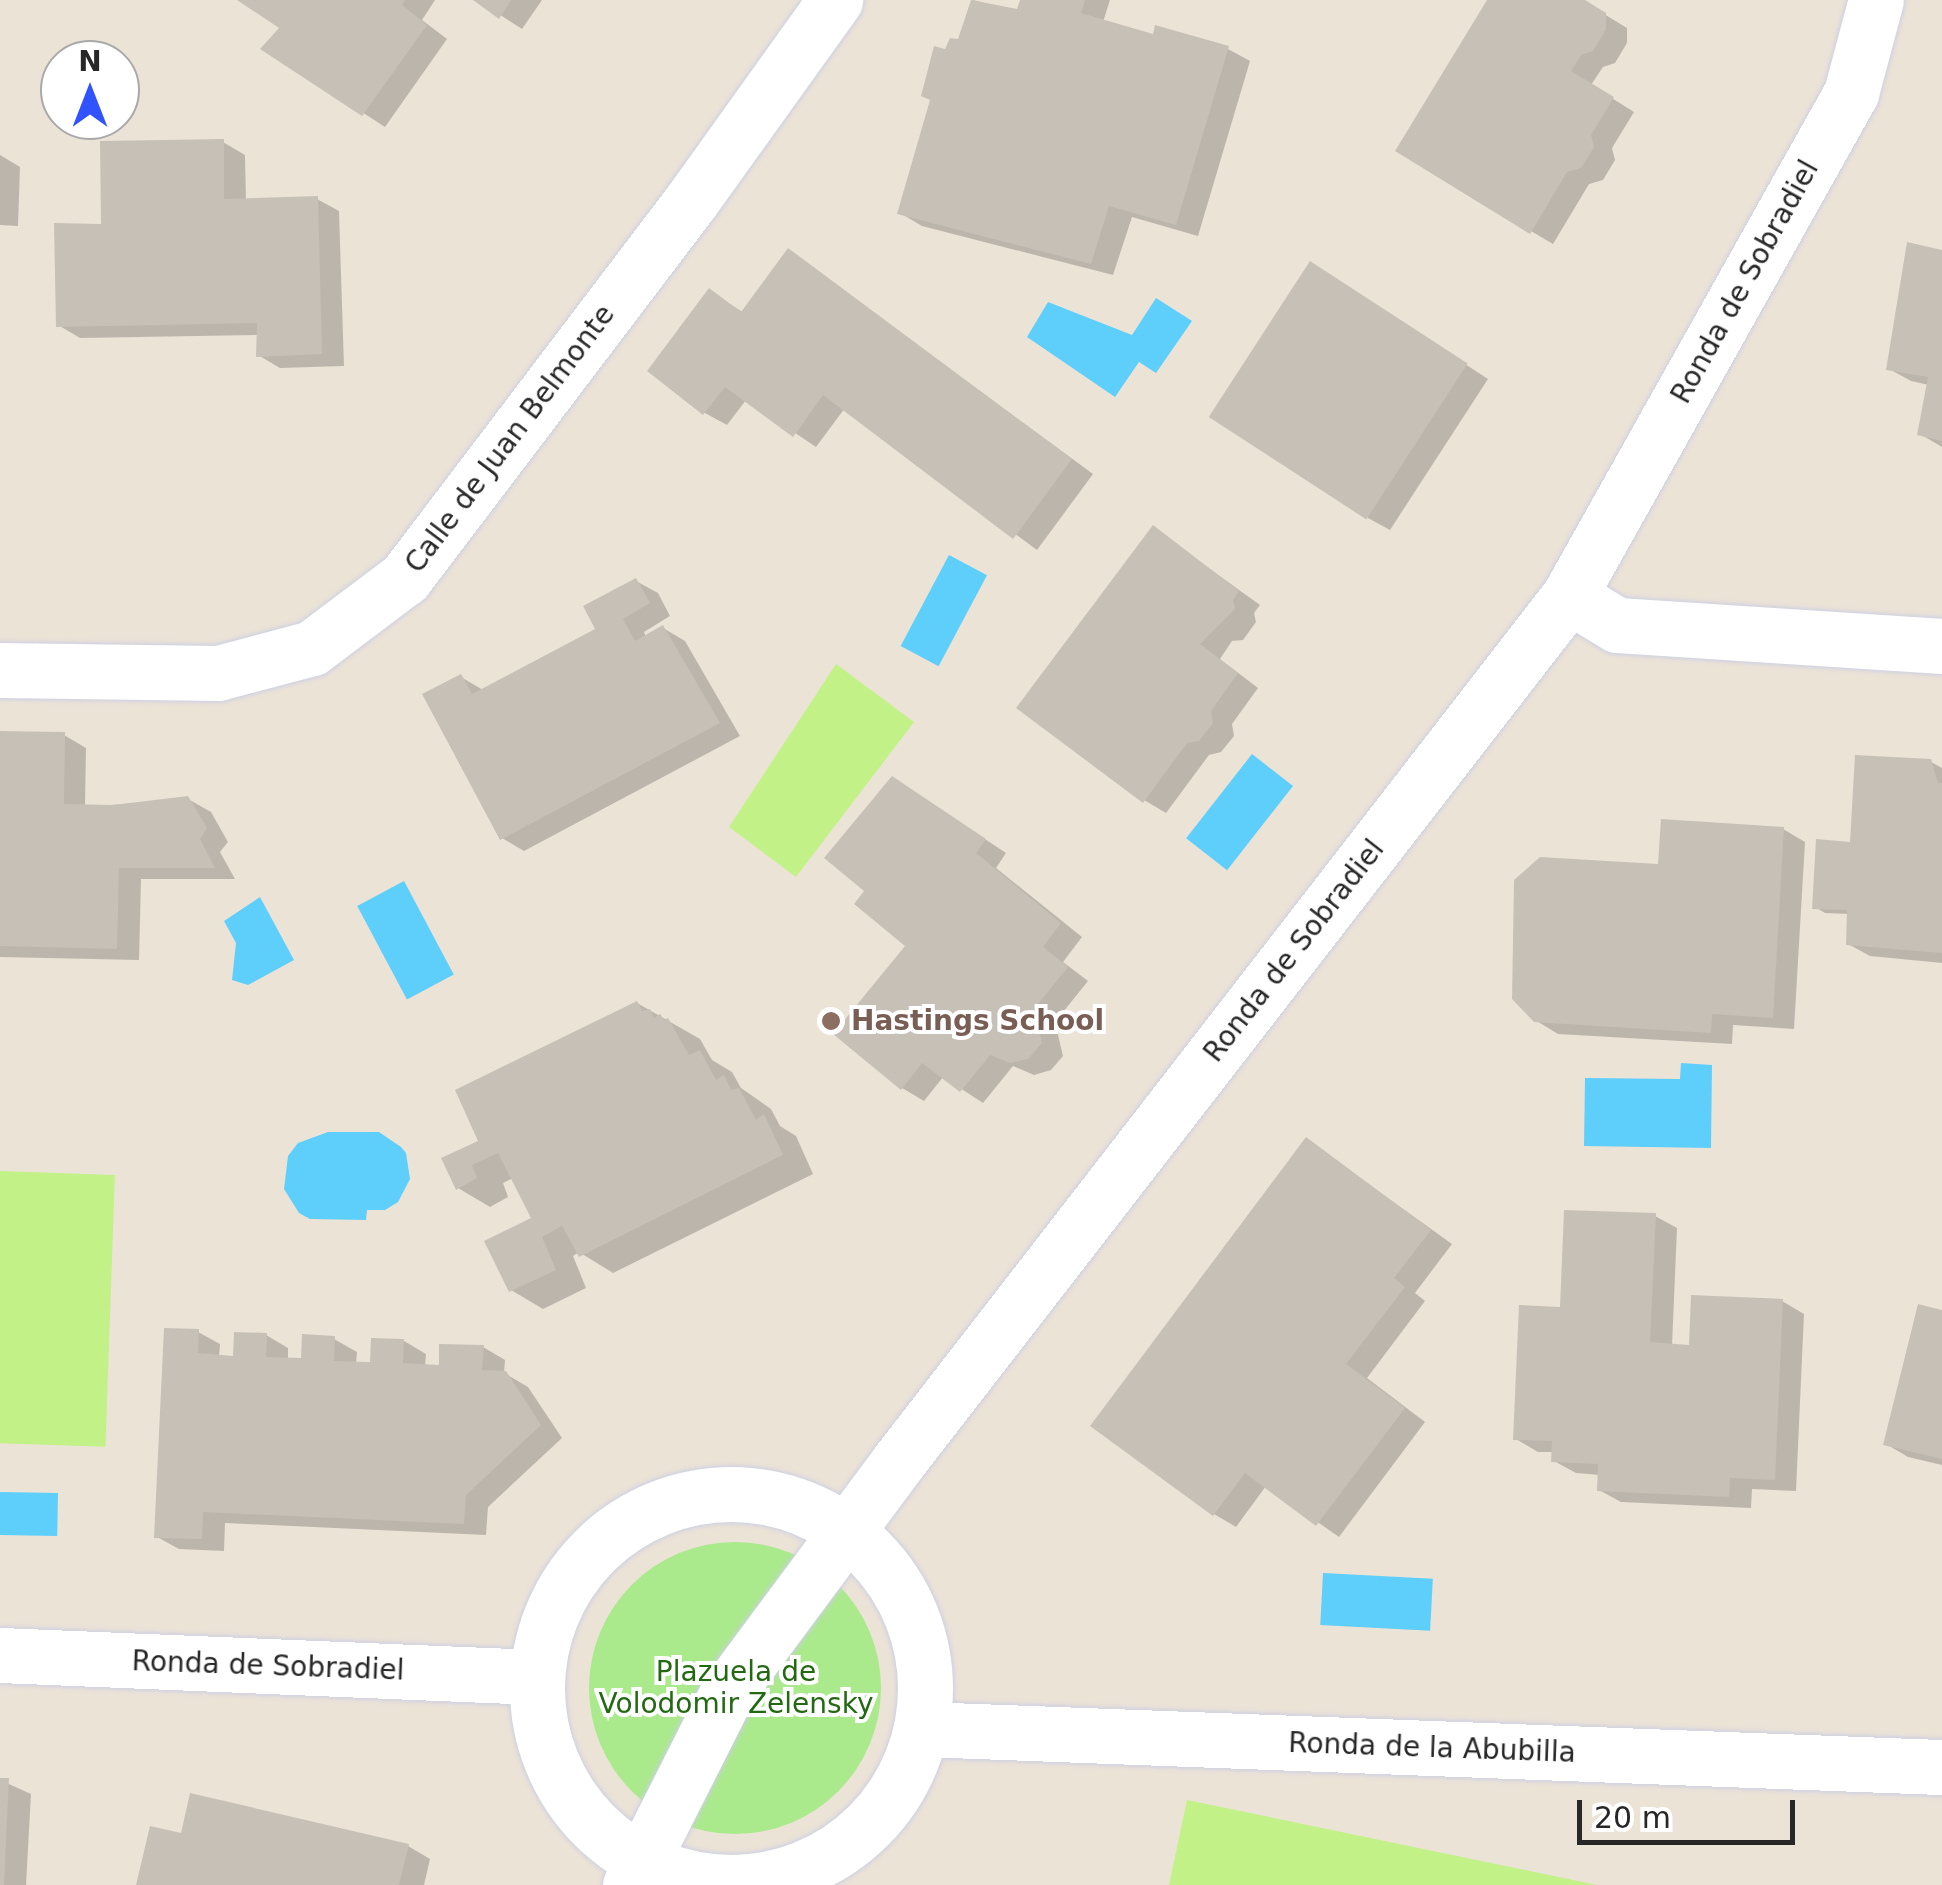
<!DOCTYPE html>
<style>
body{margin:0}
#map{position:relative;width:1942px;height:1885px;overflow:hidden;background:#ece3d7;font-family:"DejaVu Sans",sans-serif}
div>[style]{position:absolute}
.green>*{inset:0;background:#abe98d}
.round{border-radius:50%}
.pitch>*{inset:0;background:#c2f187;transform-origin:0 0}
.water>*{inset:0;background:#5ecefa;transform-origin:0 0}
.shadow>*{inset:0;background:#0003}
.building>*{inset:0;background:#c7c0b7;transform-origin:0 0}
.roads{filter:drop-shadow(0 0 2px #ccd0e2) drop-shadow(0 0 2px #ccd0e2)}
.minor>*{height:55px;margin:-27.5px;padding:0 27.5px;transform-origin:27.5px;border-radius:27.5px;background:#fff}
.minor>.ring{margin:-27.5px;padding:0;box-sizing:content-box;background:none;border:55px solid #fff;border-radius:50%}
.dots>*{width:28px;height:28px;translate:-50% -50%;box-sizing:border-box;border:5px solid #fff;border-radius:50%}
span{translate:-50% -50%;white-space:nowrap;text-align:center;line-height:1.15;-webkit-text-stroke:8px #fff;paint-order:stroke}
.street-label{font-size:28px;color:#272727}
.education-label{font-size:28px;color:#785e54;font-weight:700}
.left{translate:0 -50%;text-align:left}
.park-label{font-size:28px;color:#236912}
.north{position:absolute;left:40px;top:40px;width:100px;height:100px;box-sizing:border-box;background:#fff;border:2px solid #a9a9a9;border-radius:50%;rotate:0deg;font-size:28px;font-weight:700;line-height:40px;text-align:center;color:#272727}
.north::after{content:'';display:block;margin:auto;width:35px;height:45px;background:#3053ff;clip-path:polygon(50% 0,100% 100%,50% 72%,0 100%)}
.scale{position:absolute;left:1577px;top:1800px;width:218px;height:45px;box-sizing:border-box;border:5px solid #272727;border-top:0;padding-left:12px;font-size:30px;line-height:35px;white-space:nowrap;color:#272727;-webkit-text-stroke:8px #fff;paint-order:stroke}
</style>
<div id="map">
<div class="green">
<div class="round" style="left:589px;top:1542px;width:292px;height:292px"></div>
</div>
<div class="pitch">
<div style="clip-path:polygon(836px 664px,914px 722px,796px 877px,729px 827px)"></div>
<div style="left:0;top:1171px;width:115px;height:272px;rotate:2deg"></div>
<div style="clip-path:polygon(1187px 1800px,1597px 1885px,1169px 1885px)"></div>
</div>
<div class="water">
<div style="clip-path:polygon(1156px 298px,1192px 321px,1156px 373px,1139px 362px,1115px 397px,1027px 337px,1048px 302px,1132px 335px)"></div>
<div style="left:949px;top:555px;width:43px;height:103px;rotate:28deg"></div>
<div style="left:1252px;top:754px;width:52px;height:107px;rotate:38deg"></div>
<div style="left:404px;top:881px;width:106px;height:53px;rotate:62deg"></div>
<div style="clip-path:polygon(260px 897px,294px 960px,248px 985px,232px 980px,236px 943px,224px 921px)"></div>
<div style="clip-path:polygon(1681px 1063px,1712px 1065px,1711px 1148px,1584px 1146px,1585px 1078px,1680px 1079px)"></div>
<div style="clip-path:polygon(328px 1132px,379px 1132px,401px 1147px,406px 1153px,410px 1179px,398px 1202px,385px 1210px,367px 1210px,366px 1220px,310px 1219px,299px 1213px,284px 1189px,288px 1156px,298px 1143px)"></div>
<div style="left:0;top:1492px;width:58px;height:43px;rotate:1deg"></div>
<div style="left:1323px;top:1573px;width:110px;height:52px;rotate:3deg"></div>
</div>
<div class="shadow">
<div style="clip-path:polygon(241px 0,435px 0,422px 20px,447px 39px,385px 127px,263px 48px,283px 28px)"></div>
<div style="clip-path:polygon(477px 0,542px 0,522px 29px)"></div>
<div style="clip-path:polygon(973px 0,1019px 12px,1022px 0,1110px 0,1103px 22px,1154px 37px,1157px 28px,1228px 49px,1250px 61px,1198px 236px,1132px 217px,1113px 275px,922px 226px,900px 213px,947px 52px,960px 42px)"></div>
<div style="clip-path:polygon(1490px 0,1581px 0,1627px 28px,1627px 43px,1615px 63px,1603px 67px,1591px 85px,1634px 112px,1612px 148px,1615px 160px,1603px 180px,1589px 184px,1553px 244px,1531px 231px)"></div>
<div style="clip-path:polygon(223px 142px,245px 155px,246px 201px,317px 199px,339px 211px,344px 366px,280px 368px,258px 355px,259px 335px,80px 338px,58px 325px,103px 227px)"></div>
<div style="clip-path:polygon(0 155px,20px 167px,18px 226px,0 225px)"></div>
<div style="clip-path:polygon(789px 251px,1093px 474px,1037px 550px,845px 408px,816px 447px,746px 400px,727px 425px,705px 413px,710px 291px,744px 313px)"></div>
<div style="clip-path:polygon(1942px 252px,1942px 447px,1920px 434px,1929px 385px,1911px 381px,1889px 369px)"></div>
<div style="clip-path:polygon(1332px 277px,1488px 379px,1390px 530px,1368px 518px)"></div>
<div style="clip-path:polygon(1153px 528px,1260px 605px,1254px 613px,1256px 622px,1243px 640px,1232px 641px,1220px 659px,1258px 688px,1232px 724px,1234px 736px,1221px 752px,1209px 755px,1166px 813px,1144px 800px)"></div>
<div style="clip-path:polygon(636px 581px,658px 593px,670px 616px,644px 632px,646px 637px,663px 628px,685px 641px,740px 736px,524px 851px,502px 838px,461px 677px,483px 690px,599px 630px)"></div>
<div style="clip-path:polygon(0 733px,64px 735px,86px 748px,85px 807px,188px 799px,211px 812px,228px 842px,220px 852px,235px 879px,141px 879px,139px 960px,0 957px)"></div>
<div style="clip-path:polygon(1931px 762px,1942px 768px,1942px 963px,1870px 956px,1848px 944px,1850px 914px,1825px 913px,1815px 907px,1850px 845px)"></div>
<div style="clip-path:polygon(914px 792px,1006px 853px,996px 868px,1082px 937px,1063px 962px,1088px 981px,1055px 1022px,1063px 1056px,1051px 1070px,1034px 1075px,1013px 1066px,983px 1103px,943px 1077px,924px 1101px,902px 1088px,908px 946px,867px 890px)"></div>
<div style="clip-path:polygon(1783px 829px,1805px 842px,1794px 1029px,1733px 1025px,1732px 1044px,1558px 1034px,1535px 1020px,1661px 867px)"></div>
<div style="clip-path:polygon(637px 1003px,700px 1039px,712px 1060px,732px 1072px,741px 1088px,771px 1109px,780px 1126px,796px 1136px,813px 1174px,613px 1273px,579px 1252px,573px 1256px,586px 1288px,543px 1309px,511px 1290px,534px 1219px,513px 1178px,503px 1183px,508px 1197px,490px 1207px,458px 1188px,482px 1142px)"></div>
<div style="clip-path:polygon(1307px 1140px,1452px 1244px,1415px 1293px,1425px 1301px,1367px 1378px,1425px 1422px,1339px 1537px,1266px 1486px,1236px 1527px,1214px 1514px)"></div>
<div style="clip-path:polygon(1655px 1216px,1677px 1228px,1672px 1346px,1691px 1347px,1782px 1301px,1804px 1314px,1796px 1491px,1752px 1489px,1751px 1508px,1621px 1502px,1599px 1490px,1600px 1475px,1576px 1473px,1554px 1461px,1554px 1452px,1538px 1452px,1516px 1439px,1562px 1310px)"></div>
<div style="clip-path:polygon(1942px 1312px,1942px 1465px,1908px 1457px,1886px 1444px)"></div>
<div style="clip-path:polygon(198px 1332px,220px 1344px,219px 1357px,235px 1358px,266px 1335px,288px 1348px,288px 1360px,303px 1361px,334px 1339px,357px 1352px,356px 1364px,373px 1364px,404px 1341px,426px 1354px,425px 1367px,441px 1368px,483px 1347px,505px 1360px,504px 1373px,528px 1387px,562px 1438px,488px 1507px,486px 1535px,225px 1523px,224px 1551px,179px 1549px,157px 1537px)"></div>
<div style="clip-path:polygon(0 1780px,31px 1794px,26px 1885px,0 1885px)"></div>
<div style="clip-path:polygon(183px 1836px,408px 1846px,430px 1859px,424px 1885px,139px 1885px)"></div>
</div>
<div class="building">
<div style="clip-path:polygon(237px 0,405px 0,402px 5px,427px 25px,362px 116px,260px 49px,279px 28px)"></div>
<div style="clip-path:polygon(473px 0,511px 0,499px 19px)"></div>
<div style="clip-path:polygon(971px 0,1017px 9px,1020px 0,1085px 0,1081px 13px,1153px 34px,1155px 25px,1229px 46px,1176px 225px,1109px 206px,1091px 264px,897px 214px,930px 100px,921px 96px,934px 46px,945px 49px,950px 38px,958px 39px)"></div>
<div style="clip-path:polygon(1487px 0,1585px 0,1606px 13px,1606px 29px,1593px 51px,1581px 55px,1571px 71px,1614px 97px,1591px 135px,1594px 147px,1581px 168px,1567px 172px,1530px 234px,1395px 151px)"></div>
<div style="clip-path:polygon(224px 139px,224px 199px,318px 196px,322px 354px,256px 357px,257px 323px,56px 327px,54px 223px,101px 224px,100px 141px)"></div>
<div style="clip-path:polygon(1907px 242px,1942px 250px,1942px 441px,1917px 435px,1928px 377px,1886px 370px)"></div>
<div style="clip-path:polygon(788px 248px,1072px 459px,1013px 539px,823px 395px,793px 437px,725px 387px,703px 415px,647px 371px,709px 288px,741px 312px)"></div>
<div style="left:1310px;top:261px;width:188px;height:186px;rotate:33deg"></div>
<div style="clip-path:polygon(1153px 525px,1239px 591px,1233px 600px,1235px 609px,1200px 644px,1238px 673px,1211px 711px,1213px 723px,1199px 741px,1187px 743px,1143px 803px,1016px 708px)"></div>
<div style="clip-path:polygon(636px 578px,650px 603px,623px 619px,635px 641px,663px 625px,720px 723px,500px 840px,422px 694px,461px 674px,472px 694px,595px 629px,583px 606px)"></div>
<div style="clip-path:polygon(0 731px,65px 732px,64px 804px,113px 805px,188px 796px,207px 828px,200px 839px,215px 868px,119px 868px,117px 949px,0 946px)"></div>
<div style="clip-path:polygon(1855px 755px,1931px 759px,1938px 783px,1942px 783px,1942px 953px,1846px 945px,1847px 910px,1812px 909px,1816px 839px,1850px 842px)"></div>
<div style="clip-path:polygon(892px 776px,986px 839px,976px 853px,1061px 923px,1043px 947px,1068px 967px,1034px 1009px,1042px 1043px,1028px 1059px,1010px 1063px,990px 1055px,960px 1092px,922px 1063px,901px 1090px,833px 1034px,905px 946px,854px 904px,864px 891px,824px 858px)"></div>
<div style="clip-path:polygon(1661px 819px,1784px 827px,1773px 1018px,1712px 1014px,1711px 1033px,1534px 1022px,1512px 999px,1514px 880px,1540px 857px,1658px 864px)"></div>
<div style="clip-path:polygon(637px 1001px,642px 1011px,650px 1009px,654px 1018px,660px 1014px,664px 1020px,668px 1018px,689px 1055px,700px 1050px,716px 1080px,724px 1075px,731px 1090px,739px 1088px,756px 1120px,764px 1114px,783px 1155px,579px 1257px,562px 1226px,542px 1237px,556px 1270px,509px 1292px,484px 1241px,531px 1218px,498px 1153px,472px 1165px,477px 1178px,456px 1190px,441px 1158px,478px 1141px,455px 1090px)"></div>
<div style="clip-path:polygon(1306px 1137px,1431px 1230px,1394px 1278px,1405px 1287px,1346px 1364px,1405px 1408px,1316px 1526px,1245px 1473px,1213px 1516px,1090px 1426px)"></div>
<div style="clip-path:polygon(1564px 1210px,1656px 1213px,1650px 1342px,1689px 1345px,1691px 1295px,1783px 1299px,1775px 1480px,1730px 1478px,1729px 1497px,1597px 1491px,1598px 1464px,1551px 1462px,1552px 1441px,1513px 1440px,1519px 1305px,1560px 1307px)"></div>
<div style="clip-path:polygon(1918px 1304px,1942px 1310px,1942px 1459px,1883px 1445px)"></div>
<div style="clip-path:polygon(164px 1328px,199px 1329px,198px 1353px,233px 1356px,234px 1332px,267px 1333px,266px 1357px,301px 1358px,302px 1334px,335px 1336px,334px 1361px,370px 1362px,371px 1338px,404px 1339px,403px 1363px,439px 1365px,439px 1344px,484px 1345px,482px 1370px,506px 1371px,541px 1425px,466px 1495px,464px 1524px,203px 1512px,202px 1539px,154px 1538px)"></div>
<div style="clip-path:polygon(0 1778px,9px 1778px,4px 1885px,0 1885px)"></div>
<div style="clip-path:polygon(190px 1793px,409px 1844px,399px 1885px,136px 1885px,150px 1826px,181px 1833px)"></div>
</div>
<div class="roads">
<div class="minor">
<div style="left:1569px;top:596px;width:56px;rotate:31.1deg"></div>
<div style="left:1617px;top:625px;width:326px;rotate:3.7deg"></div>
<div style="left:0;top:670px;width:218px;rotate:0.8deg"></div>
<div style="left:218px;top:673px;width:97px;rotate:-14.9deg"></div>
<div style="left:312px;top:648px;width:116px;rotate:-37deg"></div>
<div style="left:405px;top:578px;width:475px;rotate:-52.8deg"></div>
<div style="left:692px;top:200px;width:246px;rotate:-54.4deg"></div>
<div class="ring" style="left:537px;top:1494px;width:333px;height:333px"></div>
<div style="left:0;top:1655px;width:535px;rotate:2.35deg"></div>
<div style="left:923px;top:1729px;width:1020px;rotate:2.14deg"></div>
<div style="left:630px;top:1885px;width:217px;rotate:-63.2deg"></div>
<div style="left:728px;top:1691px;width:285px;rotate:-53.4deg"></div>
<div style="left:898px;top:1462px;width:1096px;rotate:-52.23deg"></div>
<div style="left:1569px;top:596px;width:577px;rotate:-60.72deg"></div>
<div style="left:1851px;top:93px;width:96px;rotate:-75deg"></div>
</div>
</div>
<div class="dots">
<div style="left:831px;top:1021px;background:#8d6e63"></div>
</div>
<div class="street-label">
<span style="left:1745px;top:282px;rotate:-61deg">Ronda de Sobradiel</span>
<span style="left:510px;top:439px;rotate:-53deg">Calle de Juan Belmonte</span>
<span style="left:1294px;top:951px;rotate:-52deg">Ronda de Sobradiel</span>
<span style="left:268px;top:1666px;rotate:2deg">Ronda de Sobradiel</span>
<span style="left:1432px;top:1748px;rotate:2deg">Ronda de la Abubilla</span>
</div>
<div class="education-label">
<span class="left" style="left:851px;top:1021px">Hastings School</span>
</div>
<div class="park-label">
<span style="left:736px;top:1688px">Plazuela de<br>Volodomir Zelensky</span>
</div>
<div class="north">N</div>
<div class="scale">20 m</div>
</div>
